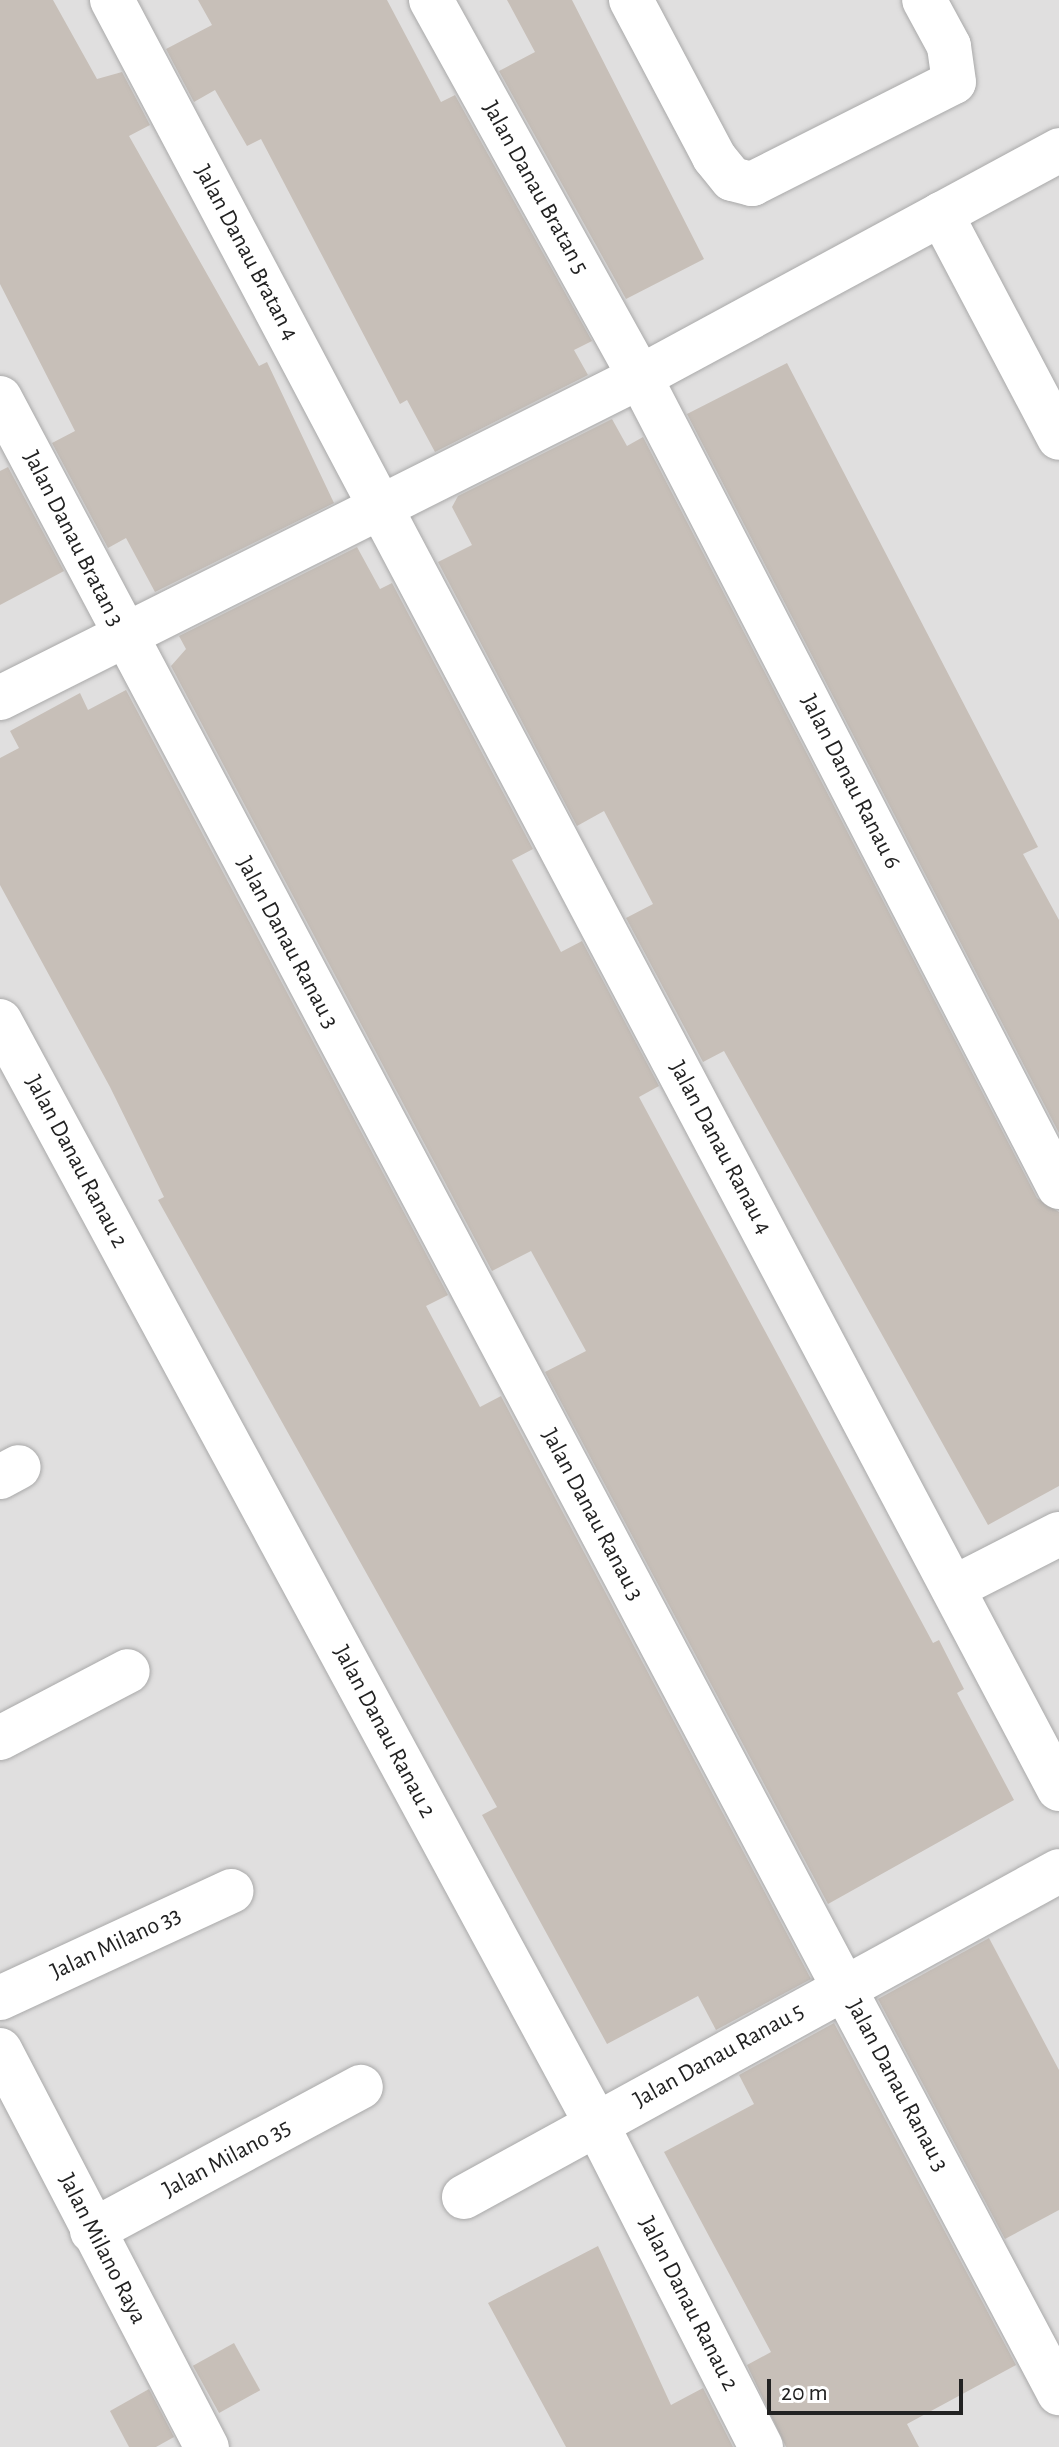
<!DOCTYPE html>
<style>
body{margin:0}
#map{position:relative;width:1059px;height:2447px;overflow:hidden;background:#f2efe9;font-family:"Alegreya Sans",sans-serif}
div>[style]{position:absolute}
.residential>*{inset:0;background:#e0dfdf;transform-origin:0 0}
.building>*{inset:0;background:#c7bfb8;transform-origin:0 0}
.roads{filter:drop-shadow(0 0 2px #a9a9a9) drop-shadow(0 0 2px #a9a9a9)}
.street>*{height:44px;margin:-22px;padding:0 22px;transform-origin:22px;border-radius:22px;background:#fff}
span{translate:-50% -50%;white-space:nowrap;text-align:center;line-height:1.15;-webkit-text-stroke:6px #fff;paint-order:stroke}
.street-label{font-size:24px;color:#222}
.scale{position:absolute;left:767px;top:2379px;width:196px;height:36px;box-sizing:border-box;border:4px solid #222;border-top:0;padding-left:10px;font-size:24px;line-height:28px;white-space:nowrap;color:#222;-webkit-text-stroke:6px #fff;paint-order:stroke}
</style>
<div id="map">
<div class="residential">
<div style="left:0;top:0;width:1059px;height:2447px"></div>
</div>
<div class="building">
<div style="clip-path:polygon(0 0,53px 0,97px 79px,122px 72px,150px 125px,129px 136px,259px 366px,267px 362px,334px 503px,155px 592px,126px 538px,108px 548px,52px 443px,75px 431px,0 284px)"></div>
<div style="clip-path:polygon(198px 0,387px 0,441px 102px,455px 95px,592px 341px,574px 350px,588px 375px,435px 452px,407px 400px,400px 404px,261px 139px,247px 146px,215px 90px,194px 102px,166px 49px,212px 25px)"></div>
<div style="clip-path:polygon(507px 0,572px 0,704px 259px,626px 299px,499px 71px,535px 52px)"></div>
<div style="clip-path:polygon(787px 363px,1038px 847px,1023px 854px,1059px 920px,1059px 1133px,687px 414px)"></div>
<div style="clip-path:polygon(612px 419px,627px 446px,643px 437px,1037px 1198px,1059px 1212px,1059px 1486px,988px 1525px,724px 1051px,703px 1062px,626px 918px,653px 904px,604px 811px,577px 826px,438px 562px,472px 545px,452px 507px,458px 496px)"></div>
<div style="clip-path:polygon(8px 467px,64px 571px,0 605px,0 471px)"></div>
<div style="clip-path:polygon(357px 547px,380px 589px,392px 583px,533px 849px,512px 860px,561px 952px,582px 941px,659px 1086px,639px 1097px,933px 1643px,939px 1640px,964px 1689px,957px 1693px,1014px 1800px,828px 1904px,545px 1372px,586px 1351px,531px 1251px,492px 1271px,171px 666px,186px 649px,179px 636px)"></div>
<div style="clip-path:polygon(126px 690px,448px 1295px,426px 1306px,480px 1407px,501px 1396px,811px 1979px,716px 2030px,698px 1996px,607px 2044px,482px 1815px,497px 1807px,158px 1200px,164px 1197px,110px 1087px,0 885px,0 758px,19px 748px,10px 731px,80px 693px,88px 710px)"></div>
<div style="clip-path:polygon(989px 1938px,1059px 2070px,1059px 2210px,1005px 2239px,878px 1999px)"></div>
<div style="clip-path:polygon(834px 2023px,1016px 2365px,907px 2424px,919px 2447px,786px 2447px,747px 2365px,771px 2352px,664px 2152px,754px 2104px,739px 2075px)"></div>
<div style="clip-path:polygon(598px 2246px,671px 2405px,703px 2388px,733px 2447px,566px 2447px,488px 2303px)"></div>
<div style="left:234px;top:2343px;width:54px;height:47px;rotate:61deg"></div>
<div style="clip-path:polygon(149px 2389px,174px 2437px,156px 2447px,129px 2447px,110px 2411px)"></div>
</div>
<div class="roads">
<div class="street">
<div style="left:112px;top:0;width:2024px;rotate:62.11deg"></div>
<div style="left:431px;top:0;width:431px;rotate:61deg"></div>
<div style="left:640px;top:377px;width:912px;rotate:62.65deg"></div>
<div style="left:631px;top:0;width:178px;rotate:62.1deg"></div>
<div style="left:714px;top:157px;width:28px;rotate:51deg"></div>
<div style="left:732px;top:179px;width:21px;rotate:14deg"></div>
<div style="left:752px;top:184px;width:226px;rotate:-26.8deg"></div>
<div style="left:954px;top:82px;width:36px;rotate:-98deg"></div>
<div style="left:949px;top:46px;width:52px;rotate:-118.5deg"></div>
<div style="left:941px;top:214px;width:253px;rotate:62.2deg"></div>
<div style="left:0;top:398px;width:2259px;rotate:62.04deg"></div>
<div style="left:0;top:698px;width:716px;rotate:-26.64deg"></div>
<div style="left:640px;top:377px;width:477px;rotate:-28.4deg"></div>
<div style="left:0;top:1021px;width:1255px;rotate:61.6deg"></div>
<div style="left:597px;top:2125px;width:361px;rotate:63deg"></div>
<div style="left:0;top:1477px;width:21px;rotate:-28deg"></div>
<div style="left:953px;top:1588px;width:119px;rotate:-27deg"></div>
<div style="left:0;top:1738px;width:144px;rotate:-27.6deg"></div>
<div style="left:0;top:1998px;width:255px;rotate:-24.8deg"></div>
<div style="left:0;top:2050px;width:448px;rotate:62.5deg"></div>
<div style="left:464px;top:2197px;width:678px;rotate:-28.72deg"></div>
<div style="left:92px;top:2231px;width:305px;rotate:-28.2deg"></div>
</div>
</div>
<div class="street-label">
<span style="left:535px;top:188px;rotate:61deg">Jalan Danau Bratan 5</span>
<span style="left:246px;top:253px;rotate:62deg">Jalan Danau Bratan 4</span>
<span style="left:73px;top:539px;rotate:63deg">Jalan Danau Bratan 3</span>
<span style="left:850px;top:782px;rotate:63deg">Jalan Danau Ranau 6</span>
<span style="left:287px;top:943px;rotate:62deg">Jalan Danau Ranau 3</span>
<span style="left:720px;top:1148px;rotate:62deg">Jalan Danau Ranau 4</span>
<span style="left:76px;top:1162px;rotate:62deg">Jalan Danau Ranau 2</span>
<span style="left:592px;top:1515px;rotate:62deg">Jalan Danau Ranau 3</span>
<span style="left:384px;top:1732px;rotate:62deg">Jalan Danau Ranau 2</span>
<span style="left:116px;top:1944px;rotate:-25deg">Jalan Milano 33</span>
<span style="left:719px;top:2056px;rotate:-29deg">Jalan Danau Ranau 5</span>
<span style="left:897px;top:2086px;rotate:62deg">Jalan Danau Ranau 3</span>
<span style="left:227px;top:2159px;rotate:-28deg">Jalan Milano 35</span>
<span style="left:102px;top:2249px;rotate:63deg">Jalan Milano Raya</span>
<span style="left:688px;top:2304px;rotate:63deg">Jalan Danau Ranau 2</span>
</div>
<div class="scale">20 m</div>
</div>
